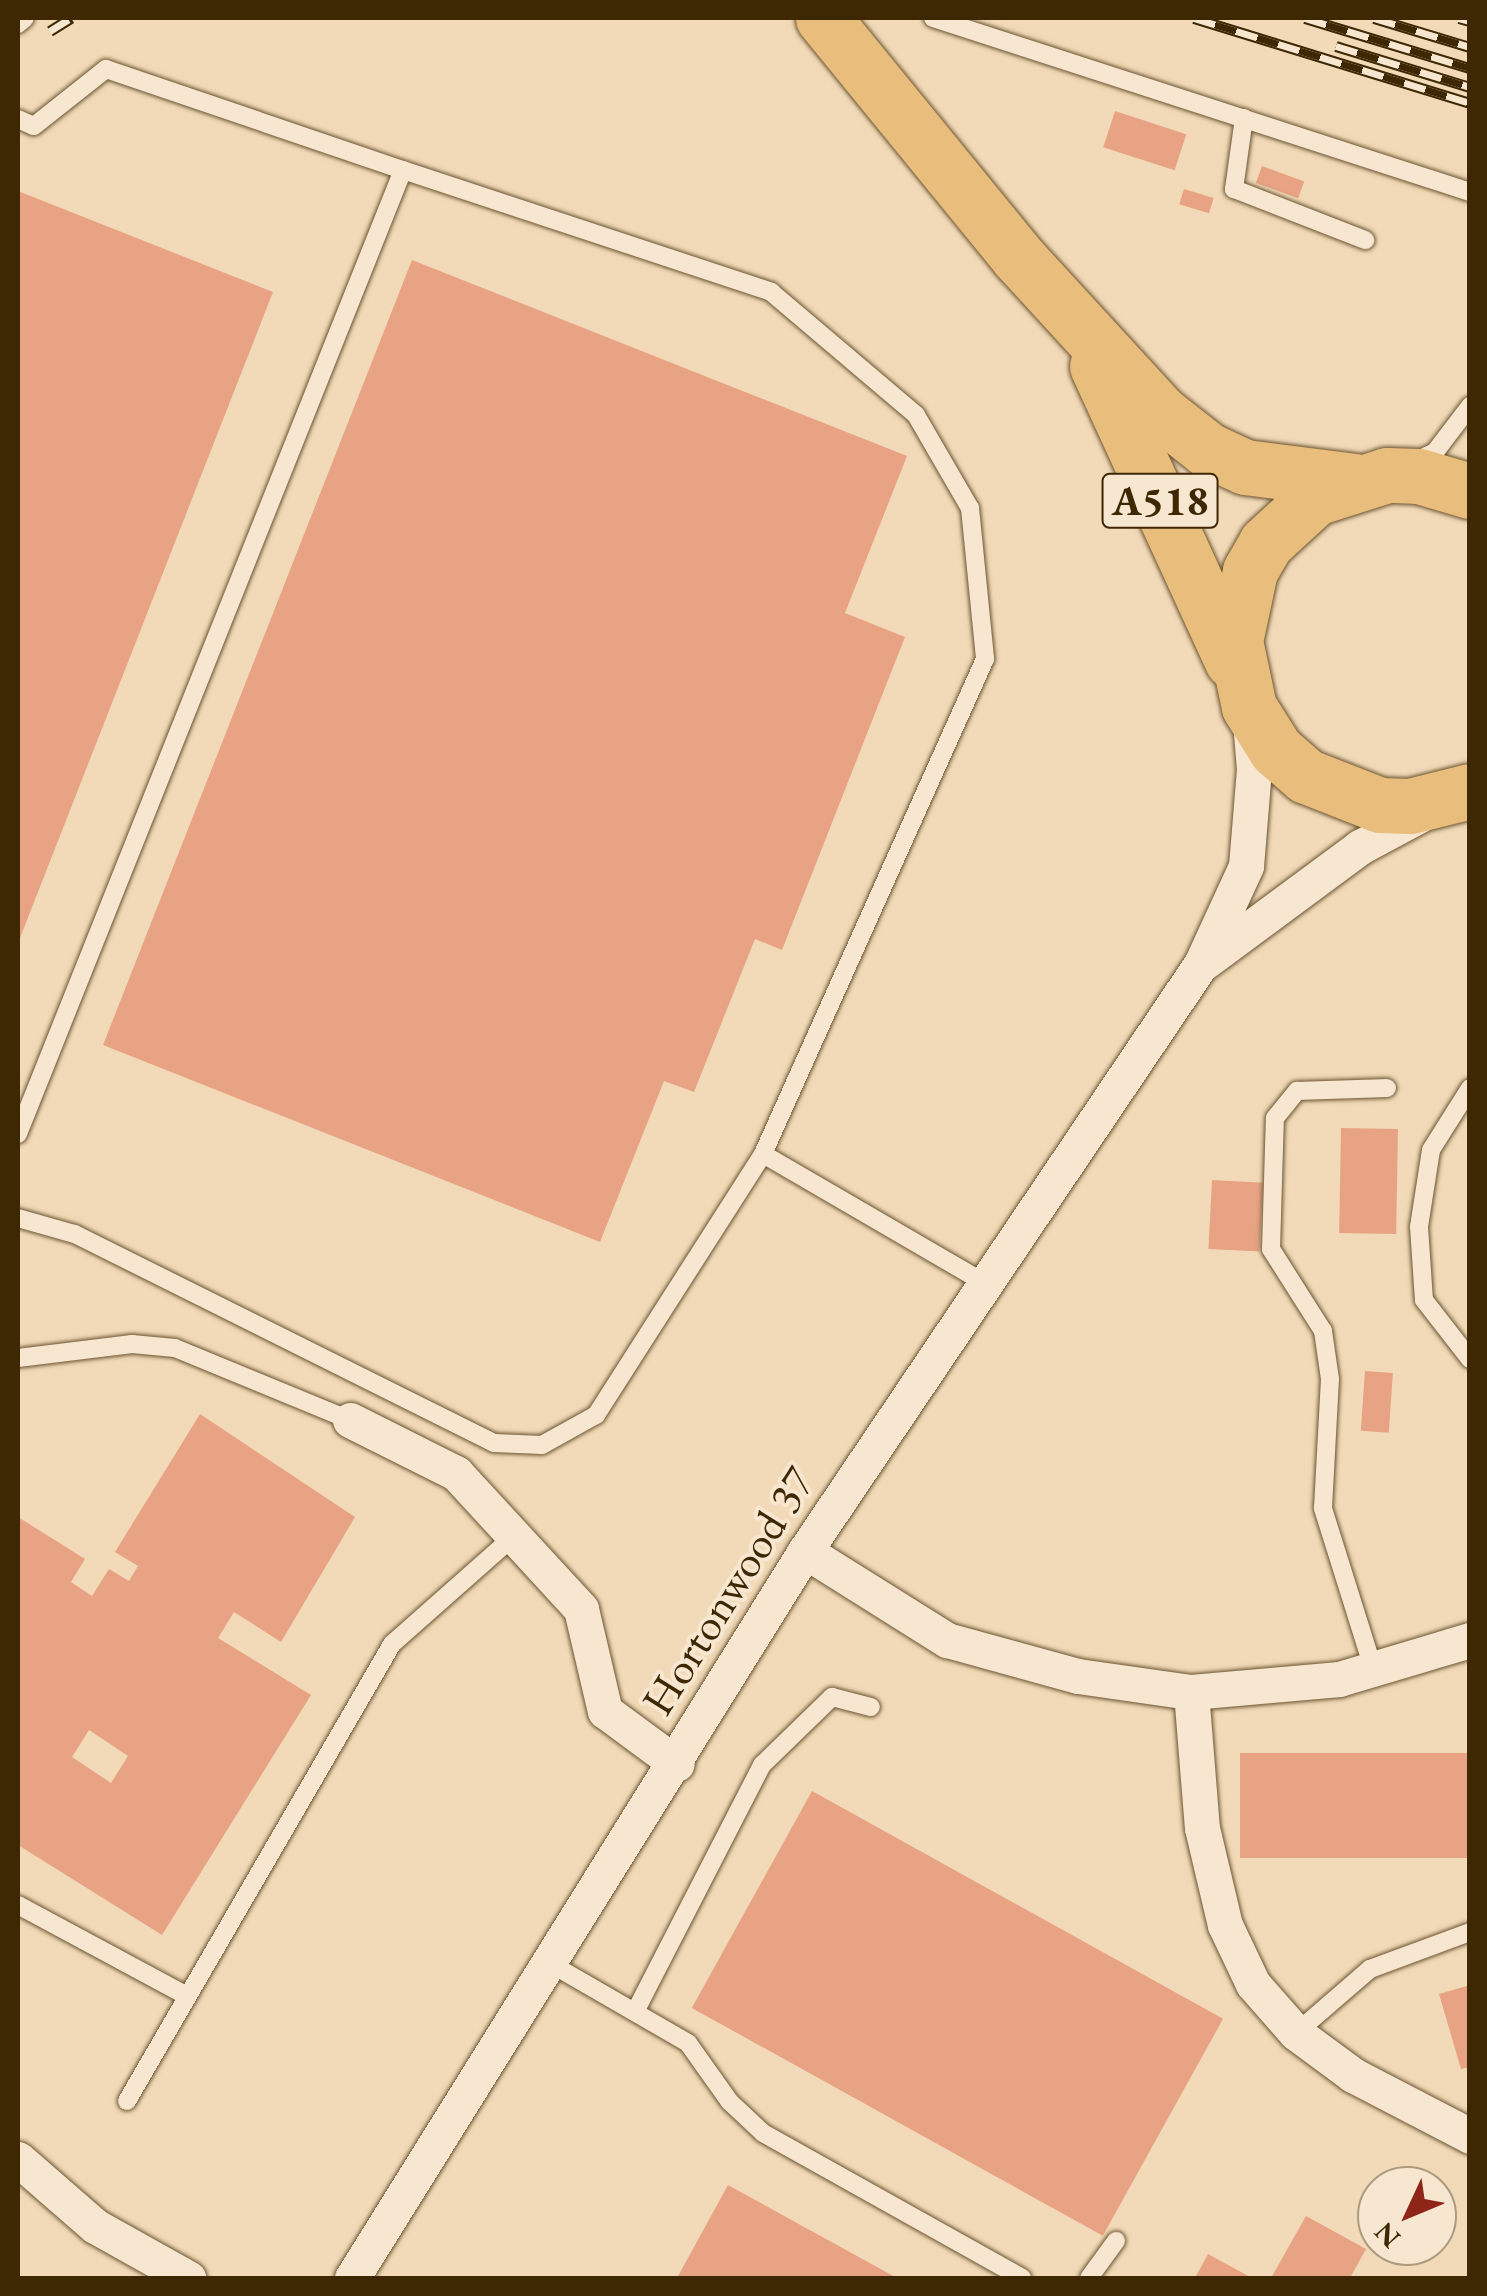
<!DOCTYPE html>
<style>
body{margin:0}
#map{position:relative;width:1487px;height:2296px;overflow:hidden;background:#f2dab8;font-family:"EB Garamond",serif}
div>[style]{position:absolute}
.building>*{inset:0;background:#e7a384;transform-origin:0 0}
.roads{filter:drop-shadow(0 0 2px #6b5431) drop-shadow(0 0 2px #6b5431)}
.service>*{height:18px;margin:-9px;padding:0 9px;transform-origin:9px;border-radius:9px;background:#f7e7d1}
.minor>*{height:35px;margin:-17.5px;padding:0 17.5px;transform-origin:17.5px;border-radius:17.5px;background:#f7e7d1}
.trunk>*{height:55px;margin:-27.5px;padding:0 27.5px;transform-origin:27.5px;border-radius:27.5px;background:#e9bd7c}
.rail>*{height:11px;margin-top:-5.5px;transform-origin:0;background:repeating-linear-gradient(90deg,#f7e7d1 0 22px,#3e2804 0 44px);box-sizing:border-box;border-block:2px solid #3e2804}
span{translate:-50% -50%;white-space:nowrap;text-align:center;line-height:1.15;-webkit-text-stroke:8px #f7e7d1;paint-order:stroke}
.shield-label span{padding:2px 8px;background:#f7e7d1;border:2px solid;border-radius:8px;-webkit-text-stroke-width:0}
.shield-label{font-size:42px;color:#3e2804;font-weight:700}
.street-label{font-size:45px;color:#3e2804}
.frame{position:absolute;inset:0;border:20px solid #3e2804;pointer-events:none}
.north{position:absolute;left:1357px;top:2166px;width:100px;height:100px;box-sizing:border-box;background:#f7e7d1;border:2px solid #ad9b7f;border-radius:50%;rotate:226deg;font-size:28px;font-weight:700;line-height:40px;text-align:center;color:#3e2804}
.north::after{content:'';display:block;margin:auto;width:35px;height:45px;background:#8f2418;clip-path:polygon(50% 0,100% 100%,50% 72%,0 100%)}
</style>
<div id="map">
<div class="building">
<div style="left:1115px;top:111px;width:75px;height:38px;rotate:18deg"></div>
<div style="left:1262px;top:166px;width:45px;height:18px;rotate:20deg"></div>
<div style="left:1184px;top:189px;width:31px;height:16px;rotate:17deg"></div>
<div style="clip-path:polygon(18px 191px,273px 292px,18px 943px)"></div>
<div style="clip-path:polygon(412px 260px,907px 456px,845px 613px,905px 637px,782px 950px,755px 939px,694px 1092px,664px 1081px,600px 1242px,103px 1045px)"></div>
<div style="left:1341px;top:1128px;width:57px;height:105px;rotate:1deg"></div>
<div style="left:1212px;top:1180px;width:51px;height:69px;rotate:3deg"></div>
<div style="left:1365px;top:1371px;width:28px;height:60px;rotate:4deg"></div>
<div style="clip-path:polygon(evenodd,200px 1414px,355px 1517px,281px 1642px,234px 1612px,218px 1638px,311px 1695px,162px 1935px,18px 1845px,18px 1517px,85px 1559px,71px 1582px,92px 1596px,109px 1569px,129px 1581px,138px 1566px,115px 1552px,200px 1414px,89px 1730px,128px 1756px,111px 1783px,72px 1757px,89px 1730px)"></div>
<div style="left:1470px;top:1753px;width:105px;height:230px;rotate:90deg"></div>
<div style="left:812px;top:1791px;width:470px;height:248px;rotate:29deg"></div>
<div style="clip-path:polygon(1470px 1985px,1470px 2067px,1461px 2069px,1439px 1994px)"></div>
<div style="clip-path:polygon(728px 2185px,897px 2278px,677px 2278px)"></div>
<div style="clip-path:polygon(1306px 2216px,1366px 2249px,1350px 2278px,1271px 2278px)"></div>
<div style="clip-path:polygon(1208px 2254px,1252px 2278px,1195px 2278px)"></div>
</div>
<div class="roads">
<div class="service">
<div style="left:933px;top:18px;width:564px;rotate:17.95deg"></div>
<div style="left:18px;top:24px;width:9px;rotate:-41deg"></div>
<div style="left:1244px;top:118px;width:72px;rotate:98deg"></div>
<div style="left:1234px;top:189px;width:141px;rotate:21.3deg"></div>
<div style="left:18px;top:119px;width:17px;rotate:24deg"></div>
<div style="left:34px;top:126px;width:92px;rotate:-38.4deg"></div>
<div style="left:106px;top:69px;width:314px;rotate:18.8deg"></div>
<div style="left:1414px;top:462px;width:23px;rotate:-25deg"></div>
<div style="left:1435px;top:452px;width:58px;rotate:-52.7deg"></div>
<div style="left:1470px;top:1088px;width:73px;rotate:122.2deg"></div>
<div style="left:1431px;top:1150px;width:78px;rotate:98.9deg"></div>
<div style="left:1419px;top:1227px;width:73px;rotate:86.1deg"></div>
<div style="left:1424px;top:1300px;width:75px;rotate:52.1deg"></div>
<div style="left:18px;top:1134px;width:1038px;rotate:-68.23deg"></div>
<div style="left:403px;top:170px;width:388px;rotate:18.3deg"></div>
<div style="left:771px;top:292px;width:190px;rotate:40.3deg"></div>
<div style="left:916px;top:415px;width:108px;rotate:59.9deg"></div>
<div style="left:970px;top:508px;width:152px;rotate:84.3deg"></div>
<div style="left:985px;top:659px;width:543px;rotate:114.16deg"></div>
<div style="left:763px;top:1154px;width:310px;rotate:122.6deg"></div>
<div style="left:596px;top:1415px;width:62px;rotate:150.9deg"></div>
<div style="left:542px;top:1445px;width:48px;rotate:-177.6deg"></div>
<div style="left:494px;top:1443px;width:469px;rotate:-153.5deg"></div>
<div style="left:74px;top:1234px;width:58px;rotate:-164.1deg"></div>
<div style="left:763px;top:1154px;width:257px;rotate:30.2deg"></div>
<div style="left:18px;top:1358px;width:115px;rotate:-7deg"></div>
<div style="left:132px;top:1344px;width:43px;rotate:5.3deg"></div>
<div style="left:175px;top:1348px;width:189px;rotate:22.4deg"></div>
<div style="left:1373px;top:1668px;width:168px;rotate:-107.4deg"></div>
<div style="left:1323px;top:1508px;width:129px;rotate:-86.9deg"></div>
<div style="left:1330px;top:1379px;width:49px;rotate:-98.3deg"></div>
<div style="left:1323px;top:1331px;width:97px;rotate:-122.4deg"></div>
<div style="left:1271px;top:1249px;width:131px;rotate:-88.3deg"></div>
<div style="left:1275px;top:1118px;width:35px;rotate:-51deg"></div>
<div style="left:1297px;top:1091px;width:90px;rotate:-1.9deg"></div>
<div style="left:18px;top:1905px;width:192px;rotate:28.3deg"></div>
<div style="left:546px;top:1961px;width:164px;rotate:30deg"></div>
<div style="left:688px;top:2043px;width:72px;rotate:54.6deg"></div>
<div style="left:730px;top:2102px;width:45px;rotate:43.2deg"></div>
<div style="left:763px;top:2133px;width:297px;rotate:29.2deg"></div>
<div style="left:636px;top:2010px;width:276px;rotate:-62.8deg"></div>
<div style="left:762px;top:1765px;width:98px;rotate:-44.2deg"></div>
<div style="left:832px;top:1697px;width:40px;rotate:14.4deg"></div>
<div style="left:1296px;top:2033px;width:98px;rotate:-40.9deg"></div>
<div style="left:1370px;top:1969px;width:107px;rotate:-20.3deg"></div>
<div style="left:127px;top:2101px;width:528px;rotate:-59.89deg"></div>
<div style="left:392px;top:1644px;width:163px;rotate:-41.5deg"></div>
<div style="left:1089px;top:2278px;width:46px;rotate:-53.9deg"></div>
</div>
<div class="minor">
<div style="left:1206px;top:961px;width:192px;rotate:-36.5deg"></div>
<div style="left:1360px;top:847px;width:76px;rotate:-28.2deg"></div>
<div style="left:350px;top:1420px;width:119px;rotate:26.6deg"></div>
<div style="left:456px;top:1473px;width:185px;rotate:47.4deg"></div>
<div style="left:581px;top:1609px;width:105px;rotate:76.8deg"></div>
<div style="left:605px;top:1711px;width:89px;rotate:36.4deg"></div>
<div style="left:805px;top:1551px;width:168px;rotate:32.1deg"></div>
<div style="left:947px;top:1640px;width:136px;rotate:15.4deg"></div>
<div style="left:1078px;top:1676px;width:114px;rotate:8.1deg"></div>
<div style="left:1191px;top:1692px;width:149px;rotate:-5deg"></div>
<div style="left:1339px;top:1679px;width:137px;rotate:-16.6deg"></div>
<div style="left:1191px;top:1692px;width:136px;rotate:85.4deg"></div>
<div style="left:1202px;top:1828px;width:100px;rotate:76.7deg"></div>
<div style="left:1225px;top:1925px;width:65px;rotate:64.6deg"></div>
<div style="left:1253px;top:1984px;width:65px;rotate:48.7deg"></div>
<div style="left:1296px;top:2033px;width:71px;rotate:36.4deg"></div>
<div style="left:1353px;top:2075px;width:132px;rotate:27.5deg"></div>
<div style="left:18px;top:2159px;width:102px;rotate:41deg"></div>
<div style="left:95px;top:2226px;width:107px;rotate:29.2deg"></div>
<div style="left:352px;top:2278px;width:857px;rotate:-58.07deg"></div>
<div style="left:805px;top:1551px;width:708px;rotate:-56deg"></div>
<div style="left:1201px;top:964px;width:108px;rotate:-65.3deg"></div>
<div style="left:1246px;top:866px;width:97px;rotate:-85.3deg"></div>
<div style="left:1254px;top:769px;width:48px;rotate:-94.8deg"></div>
</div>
<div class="trunk">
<div style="left:823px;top:18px;width:307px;rotate:50.8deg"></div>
<div style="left:1017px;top:256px;width:213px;rotate:47.5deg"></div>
<div style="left:1161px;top:413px;width:60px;rotate:38.2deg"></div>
<div style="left:1208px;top:450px;width:41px;rotate:24.7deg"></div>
<div style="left:1245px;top:467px;width:111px;rotate:7.3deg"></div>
<div style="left:1097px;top:366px;width:324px;rotate:65.4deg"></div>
<div style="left:1470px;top:491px;width:53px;rotate:-163.6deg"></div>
<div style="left:1419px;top:476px;width:32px;rotate:-178deg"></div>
<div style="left:1387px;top:475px;width:76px;rotate:162.3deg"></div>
<div style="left:1315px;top:498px;width:67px;rotate:137.4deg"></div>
<div style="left:1266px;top:543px;width:32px;rotate:120deg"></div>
<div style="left:1250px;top:571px;width:72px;rotate:102.1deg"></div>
<div style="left:1235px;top:641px;width:67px;rotate:78deg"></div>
<div style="left:1249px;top:707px;width:51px;rotate:57.9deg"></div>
<div style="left:1276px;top:750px;width:40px;rotate:41deg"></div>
<div style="left:1306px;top:776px;width:79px;rotate:21.4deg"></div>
<div style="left:1380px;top:805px;width:30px;rotate:2deg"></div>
<div style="left:1410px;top:806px;width:62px;rotate:-14deg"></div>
</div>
</div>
<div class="rail">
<div style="left:1194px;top:18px;width:289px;rotate:17.1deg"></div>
<div style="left:1305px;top:18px;width:172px;rotate:16.9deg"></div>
<div style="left:1374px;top:18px;width:100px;rotate:16.8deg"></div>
<div style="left:1459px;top:18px;width:11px;rotate:15deg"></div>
<div style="left:50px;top:31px;width:25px;rotate:-32deg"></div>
<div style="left:1336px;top:46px;width:140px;rotate:17deg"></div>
</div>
<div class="shield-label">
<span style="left:1160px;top:501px">A518</span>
</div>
<div class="street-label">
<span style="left:728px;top:1591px;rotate:-58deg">Hortonwood 37</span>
</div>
<div class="frame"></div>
<div class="north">N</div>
</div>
